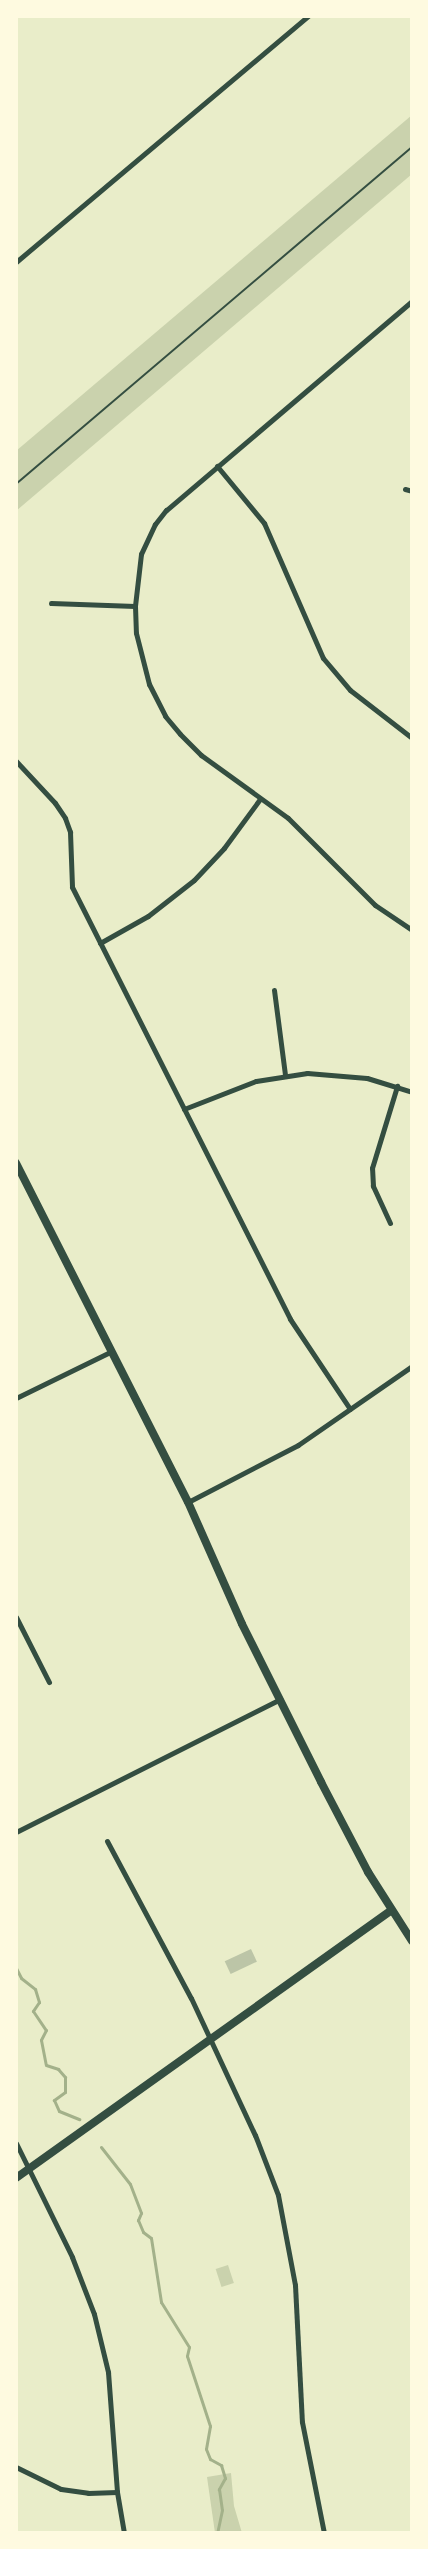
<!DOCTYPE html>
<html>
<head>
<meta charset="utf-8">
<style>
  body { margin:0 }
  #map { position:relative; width:428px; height:2549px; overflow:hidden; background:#e9edc9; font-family:Commissioner,sans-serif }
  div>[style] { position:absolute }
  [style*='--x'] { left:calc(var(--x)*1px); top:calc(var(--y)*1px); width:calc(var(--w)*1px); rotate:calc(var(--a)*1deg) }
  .green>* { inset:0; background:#cad2ad; transform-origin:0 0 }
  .stream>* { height:3px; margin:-1.5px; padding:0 1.5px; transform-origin:1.5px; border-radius:1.5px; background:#a3b18a }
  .building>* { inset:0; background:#bcc5a7; transform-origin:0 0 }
  .path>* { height:2px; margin:-1px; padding:0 1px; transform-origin:1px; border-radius:1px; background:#344e41 }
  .minor>* { height:5px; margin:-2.5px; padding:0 2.5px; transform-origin:2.5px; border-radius:2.5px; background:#344e41 }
  .secondary>* { height:8px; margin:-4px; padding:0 4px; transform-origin:4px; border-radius:4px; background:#344e41 }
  span { translate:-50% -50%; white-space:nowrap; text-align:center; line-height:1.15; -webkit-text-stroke:4px #fefae0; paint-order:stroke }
  .frame { position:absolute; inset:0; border:18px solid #fefae0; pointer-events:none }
</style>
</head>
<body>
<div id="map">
  <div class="green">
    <div style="clip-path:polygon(412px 115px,412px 174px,16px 511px,16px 451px)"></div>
    <div style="left:228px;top:2265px;width:19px;height:13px;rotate:72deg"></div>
    <div style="clip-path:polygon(231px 2473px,234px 2506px,242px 2533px,215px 2533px,207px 2477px)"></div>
  </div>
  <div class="stream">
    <div style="--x:16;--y:1968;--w:11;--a:63"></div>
    <div style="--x:21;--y:1978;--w:18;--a:38"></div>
    <div style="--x:35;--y:1989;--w:14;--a:73"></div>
    <div style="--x:39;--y:2002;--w:11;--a:124"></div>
    <div style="--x:33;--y:2011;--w:23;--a:56"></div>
    <div style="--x:46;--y:2030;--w:11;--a:117"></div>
    <div style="--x:41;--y:2040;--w:25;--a:79"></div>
    <div style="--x:46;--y:2065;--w:13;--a:18"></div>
    <div style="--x:58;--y:2069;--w:11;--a:49"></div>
    <div style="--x:65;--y:2077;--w:15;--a:90"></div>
    <div style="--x:65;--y:2092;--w:14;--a:144"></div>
    <div style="--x:54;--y:2100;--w:12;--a:66"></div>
    <div style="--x:59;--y:2111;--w:22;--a:22"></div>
    <div style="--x:101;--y:2147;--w:47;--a:51.9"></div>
    <div style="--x:130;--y:2184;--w:31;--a:69"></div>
    <div style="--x:141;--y:2213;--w:8;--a:113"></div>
    <div style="--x:138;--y:2220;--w:13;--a:67"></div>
    <div style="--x:143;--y:2232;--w:10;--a:37"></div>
    <div style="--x:151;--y:2238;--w:65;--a:81.1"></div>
    <div style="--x:161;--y:2302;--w:53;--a:58.1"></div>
    <div style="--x:189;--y:2347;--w:9;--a:103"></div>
    <div style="--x:187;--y:2356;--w:74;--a:71.8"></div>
    <div style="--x:210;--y:2426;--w:23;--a:100"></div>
    <div style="--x:206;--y:2449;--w:11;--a:68"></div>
    <div style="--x:210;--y:2459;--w:13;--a:29"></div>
    <div style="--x:221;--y:2465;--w:14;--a:73"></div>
    <div style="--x:225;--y:2478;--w:13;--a:119"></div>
    <div style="--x:219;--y:2489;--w:21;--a:82"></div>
    <div style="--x:222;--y:2510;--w:24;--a:102"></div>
  </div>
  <div class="building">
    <div style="left:251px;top:1949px;width:14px;height:29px;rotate:65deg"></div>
  </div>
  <div class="path">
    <div style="--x:16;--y:484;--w:520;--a:-40.4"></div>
  </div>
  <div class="minor">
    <div style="--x:16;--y:262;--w:382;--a:-40.1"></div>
    <div style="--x:412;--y:301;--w:323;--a:139.6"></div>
    <div style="--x:166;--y:510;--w:18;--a:128"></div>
    <div style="--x:155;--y:524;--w:33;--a:115"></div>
    <div style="--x:141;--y:554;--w:52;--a:96.6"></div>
    <div style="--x:135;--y:606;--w:27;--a:88"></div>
    <div style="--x:136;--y:633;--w:53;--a:75.7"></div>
    <div style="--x:149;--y:684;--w:36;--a:63"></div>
    <div style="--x:165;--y:716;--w:23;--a:50"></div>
    <div style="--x:180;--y:734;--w:30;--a:45"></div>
    <div style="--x:201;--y:755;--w:107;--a:35.9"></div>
    <div style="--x:288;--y:818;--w:123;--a:45"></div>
    <div style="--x:375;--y:905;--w:45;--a:34"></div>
    <div style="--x:217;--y:466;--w:74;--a:50.5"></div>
    <div style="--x:264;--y:523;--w:147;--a:66.4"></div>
    <div style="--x:323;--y:658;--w:42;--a:49.8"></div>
    <div style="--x:350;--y:690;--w:78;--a:37.7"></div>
    <div style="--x:405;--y:489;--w:7;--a:16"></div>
    <div style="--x:51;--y:603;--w:84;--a:2"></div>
    <div style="--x:16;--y:761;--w:57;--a:47.1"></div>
    <div style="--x:55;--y:803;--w:18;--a:56"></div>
    <div style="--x:65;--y:818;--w:15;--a:70"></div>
    <div style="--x:70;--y:832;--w:55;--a:87.9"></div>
    <div style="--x:72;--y:887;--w:484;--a:63.2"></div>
    <div style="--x:290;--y:1319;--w:108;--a:56.3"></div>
    <div style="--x:100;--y:943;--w:55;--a:-29.4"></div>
    <div style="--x:148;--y:916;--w:58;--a:-38"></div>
    <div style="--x:194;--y:880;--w:44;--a:-46.8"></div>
    <div style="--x:224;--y:848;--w:61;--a:-53.7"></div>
    <div style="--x:274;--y:990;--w:86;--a:82.6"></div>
    <div style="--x:184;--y:1109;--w:77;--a:-21.3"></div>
    <div style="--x:256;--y:1081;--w:52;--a:-8.9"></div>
    <div style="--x:307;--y:1073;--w:60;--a:4.8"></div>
    <div style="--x:367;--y:1078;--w:47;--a:17.3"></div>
    <div style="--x:390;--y:1223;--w:41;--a:-114.7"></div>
    <div style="--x:373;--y:1186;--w:18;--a:-93"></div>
    <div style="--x:372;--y:1168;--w:86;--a:-73"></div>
    <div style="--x:16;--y:1398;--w:107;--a:-26.1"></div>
    <div style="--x:188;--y:1502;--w:124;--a:-27.4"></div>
    <div style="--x:298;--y:1445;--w:139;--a:-34.7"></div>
    <div style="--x:16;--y:1617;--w:73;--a:63.1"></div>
    <div style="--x:16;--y:1832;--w:296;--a:-26.7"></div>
    <div style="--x:107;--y:1841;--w:178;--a:61.9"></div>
    <div style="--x:191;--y:1998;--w:151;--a:65"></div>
    <div style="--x:255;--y:2135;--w:64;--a:69"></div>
    <div style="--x:278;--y:2195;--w:92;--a:79.3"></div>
    <div style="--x:295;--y:2285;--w:137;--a:87.1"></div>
    <div style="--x:302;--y:2422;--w:113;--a:78.8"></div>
    <div style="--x:16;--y:2143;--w:127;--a:63.8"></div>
    <div style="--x:72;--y:2257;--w:61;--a:68.9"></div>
    <div style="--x:94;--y:2314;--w:60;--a:76.4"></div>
    <div style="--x:108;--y:2372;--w:120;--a:85.7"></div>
    <div style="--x:117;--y:2492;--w:42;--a:80.3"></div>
    <div style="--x:16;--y:2467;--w:50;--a:26.1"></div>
    <div style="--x:61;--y:2489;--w:27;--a:8"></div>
    <div style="--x:88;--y:2493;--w:29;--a:-2"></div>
  </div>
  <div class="secondary">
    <div style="--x:16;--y:1163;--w:380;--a:63.1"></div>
    <div style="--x:188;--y:1502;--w:133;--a:66.1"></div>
    <div style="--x:242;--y:1624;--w:177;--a:63.4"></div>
    <div style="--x:321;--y:1782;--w:102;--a:62.4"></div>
    <div style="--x:368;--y:1872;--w:82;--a:57.5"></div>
    <div style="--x:16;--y:2178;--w:460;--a:-35.5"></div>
  </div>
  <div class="frame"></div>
</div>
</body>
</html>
